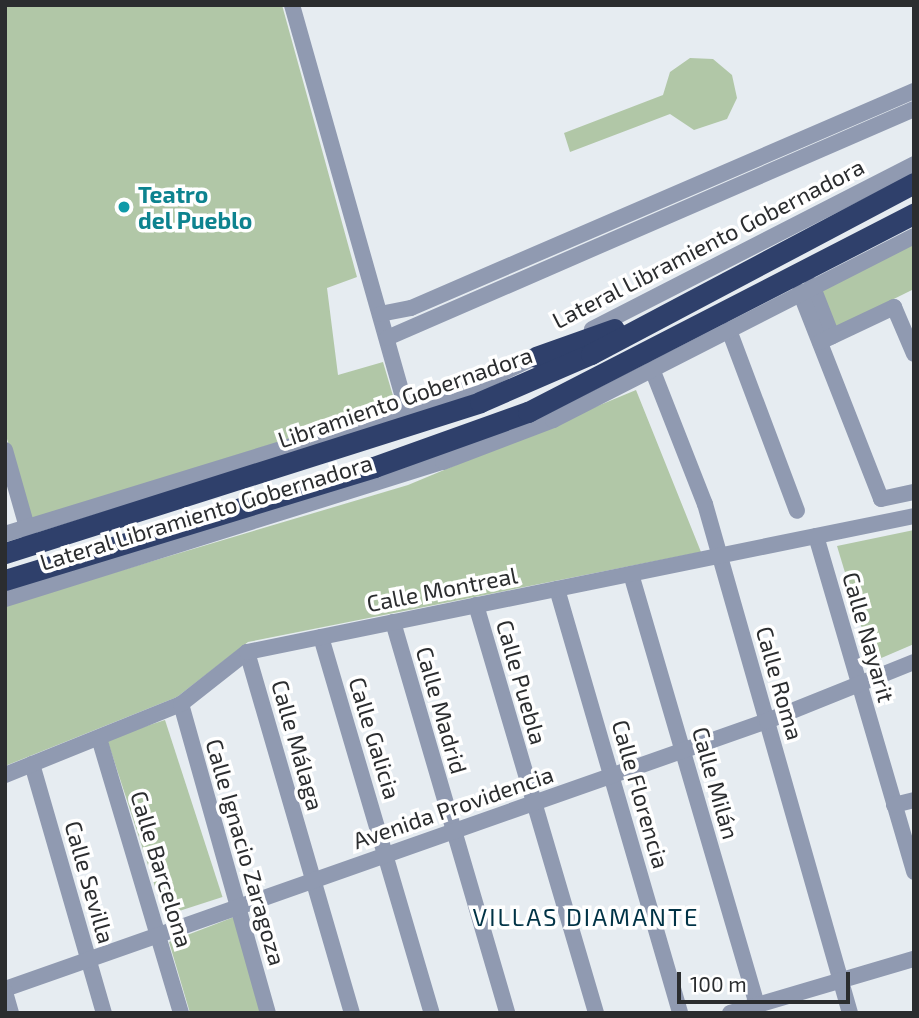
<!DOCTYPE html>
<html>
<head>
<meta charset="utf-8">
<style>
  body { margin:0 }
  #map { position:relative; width:919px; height:1018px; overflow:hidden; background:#e6ecf1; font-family:"Exo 2",sans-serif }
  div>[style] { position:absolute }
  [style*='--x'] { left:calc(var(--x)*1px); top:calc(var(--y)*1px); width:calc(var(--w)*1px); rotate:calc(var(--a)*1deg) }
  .green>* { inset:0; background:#b1c7a7; transform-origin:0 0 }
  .minor>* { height:16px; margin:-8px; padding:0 8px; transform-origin:8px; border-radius:8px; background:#909ab1 }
  .highway>* { height:21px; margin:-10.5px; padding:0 10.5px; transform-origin:10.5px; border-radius:10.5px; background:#2f406b }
  .dots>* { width:19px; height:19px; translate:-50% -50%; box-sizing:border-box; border:4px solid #fff; border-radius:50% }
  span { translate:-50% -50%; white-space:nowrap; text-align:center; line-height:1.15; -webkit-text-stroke:7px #fff; paint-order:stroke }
  .culture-label { font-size:23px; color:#0d838f; font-weight:700 }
  .left { translate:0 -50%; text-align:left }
  .street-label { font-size:23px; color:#2b2d2f }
  .neighbourhood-label { font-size:24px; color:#013346; letter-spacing:2px }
  .frame { position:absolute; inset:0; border:7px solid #2b2d2f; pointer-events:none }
  .scale { position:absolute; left:677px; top:972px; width:173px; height:32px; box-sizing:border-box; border:4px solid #2b2d2f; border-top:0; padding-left:9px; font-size:21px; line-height:24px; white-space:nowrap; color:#2b2d2f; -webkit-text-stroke:5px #fff; paint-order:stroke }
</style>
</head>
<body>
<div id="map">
  <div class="green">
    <div style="clip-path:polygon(5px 5px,282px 5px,357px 277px,327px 288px,338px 375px,383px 362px,396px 406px,30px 519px,5px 432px)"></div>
    <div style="clip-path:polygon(690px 58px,713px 59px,732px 75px,737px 98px,727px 119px,694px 130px,670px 114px,570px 152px,564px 133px,663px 95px,670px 72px)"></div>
    <div style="clip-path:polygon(914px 242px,914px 289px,835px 328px,820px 291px)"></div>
    <div style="clip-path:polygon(636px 390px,701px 552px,248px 642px,177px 697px,5px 766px,5px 605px,408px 485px)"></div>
    <div style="clip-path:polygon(914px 530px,914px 644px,872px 662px,837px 546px)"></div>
    <div style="left:165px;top:720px;width:186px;height:61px;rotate:72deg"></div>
    <div style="clip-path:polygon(234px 917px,263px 1013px,190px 1013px,169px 942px)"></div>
  </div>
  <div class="minor">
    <div style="--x:292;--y:5;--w:429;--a:74.2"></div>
    <div style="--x:812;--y:285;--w:55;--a:68.6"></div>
    <div style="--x:800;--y:292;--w:222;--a:68.6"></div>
    <div style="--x:881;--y:499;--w:34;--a:-12"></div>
    <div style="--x:380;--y:314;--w:32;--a:-11"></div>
    <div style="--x:411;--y:308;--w:548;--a:-23.34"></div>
    <div style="--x:592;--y:329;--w:362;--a:-27.1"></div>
    <div style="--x:729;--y:330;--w:193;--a:69.4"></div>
    <div style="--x:387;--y:338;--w:575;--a:-23.49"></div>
    <div style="--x:820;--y:342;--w:82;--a:-25.3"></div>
    <div style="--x:894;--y:307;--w:51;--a:66.9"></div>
    <div style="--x:652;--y:369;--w:145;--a:68.6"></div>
    <div style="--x:705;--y:504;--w:529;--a:74.1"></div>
    <div style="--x:5;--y:450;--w:91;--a:74.1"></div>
    <div style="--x:5;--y:534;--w:355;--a:-17.1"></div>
    <div style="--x:344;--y:430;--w:140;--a:-18.7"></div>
    <div style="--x:477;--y:385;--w:74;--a:-25.5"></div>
    <div style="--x:816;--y:536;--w:350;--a:73.7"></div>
    <div style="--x:631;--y:574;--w:449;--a:73.7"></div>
    <div style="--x:557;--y:589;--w:441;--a:73.8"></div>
    <div style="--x:5;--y:599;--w:459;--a:-17.4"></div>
    <div style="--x:443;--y:462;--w:118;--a:-20.9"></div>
    <div style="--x:553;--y:420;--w:405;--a:-27"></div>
    <div style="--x:476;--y:605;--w:425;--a:73.6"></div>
    <div style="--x:393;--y:622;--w:407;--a:73.7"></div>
    <div style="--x:321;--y:637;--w:392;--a:73.6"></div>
    <div style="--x:247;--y:652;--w:376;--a:73.8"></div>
    <div style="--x:181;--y:704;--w:321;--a:74.3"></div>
    <div style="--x:99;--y:738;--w:287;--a:73.4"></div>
    <div style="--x:32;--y:764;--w:259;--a:73.9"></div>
    <div style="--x:5;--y:775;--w:190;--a:-22"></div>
    <div style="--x:181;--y:704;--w:84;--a:-38.2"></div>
    <div style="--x:247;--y:652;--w:681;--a:-11.52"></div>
    <div style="--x:894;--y:805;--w:21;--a:-14"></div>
    <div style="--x:5;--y:989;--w:808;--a:-19.38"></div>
    <div style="--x:767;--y:721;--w:158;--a:-21.9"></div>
    <div style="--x:5;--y:992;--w:22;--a:74"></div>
    <div style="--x:730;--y:1013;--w:192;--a:-16.4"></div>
  </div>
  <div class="highway">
    <div style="--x:536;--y:357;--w:83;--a:-19.7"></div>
    <div style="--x:5;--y:553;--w:498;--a:-17.6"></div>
    <div style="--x:480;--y:402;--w:121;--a:-23.4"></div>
    <div style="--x:591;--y:354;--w:365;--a:-27.9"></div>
    <div style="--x:5;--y:580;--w:386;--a:-17"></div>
    <div style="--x:374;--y:467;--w:164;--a:-19.7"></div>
    <div style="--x:528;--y:412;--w:434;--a:-27.2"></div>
  </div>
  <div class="dots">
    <div style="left:124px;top:207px;background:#0f9aa8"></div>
  </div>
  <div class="culture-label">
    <span class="left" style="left:138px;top:207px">Teatro<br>del Pueblo</span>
  </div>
  <div class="street-label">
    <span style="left:708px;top:243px;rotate:-27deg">Lateral Libramiento Gobernadora</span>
    <span style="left:405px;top:397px;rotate:-19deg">Libramiento Gobernadora</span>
    <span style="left:206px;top:512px;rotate:-17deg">Lateral Libramiento Gobernadora</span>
    <span style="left:442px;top:589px;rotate:-11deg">Calle Montreal</span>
    <span style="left:869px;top:637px;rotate:74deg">Calle Nayarit</span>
    <span style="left:522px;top:682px;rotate:74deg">Calle Puebla</span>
    <span style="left:780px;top:683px;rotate:74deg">Calle Roma</span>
    <span style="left:442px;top:710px;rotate:74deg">Calle Madrid</span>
    <span style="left:375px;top:738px;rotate:73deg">Calle Galicia</span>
    <span style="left:298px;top:745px;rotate:74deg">Calle Málaga</span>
    <span style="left:716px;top:783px;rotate:74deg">Calle Milán</span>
    <span style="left:641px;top:794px;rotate:74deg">Calle Florencia</span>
    <span style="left:453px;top:807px;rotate:-19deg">Avenida Providencia</span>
    <span style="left:246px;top:852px;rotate:74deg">Calle Ignacio Zaragoza</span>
    <span style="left:162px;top:869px;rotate:73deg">Calle Barcelona</span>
    <span style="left:90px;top:882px;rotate:74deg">Calle Sevilla</span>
  </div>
  <div class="neighbourhood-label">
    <span style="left:586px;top:917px">VILLAS DIAMANTE</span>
  </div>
  <div class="frame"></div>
  <div class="scale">100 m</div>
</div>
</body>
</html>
